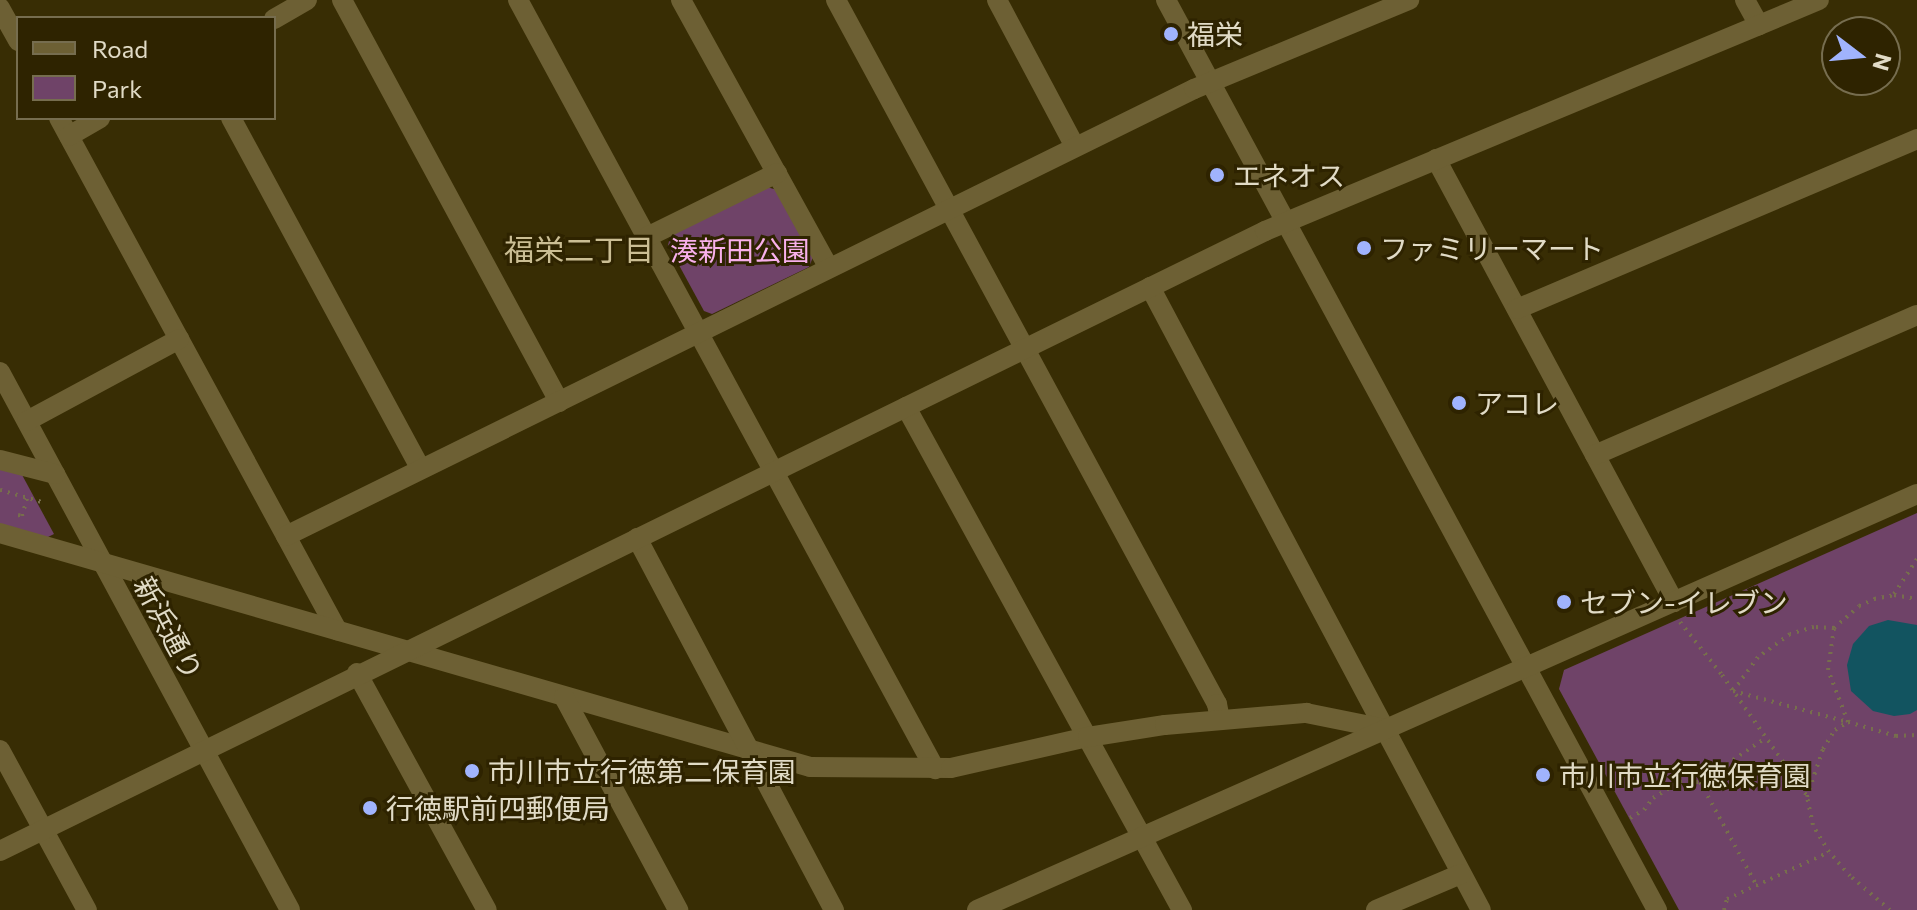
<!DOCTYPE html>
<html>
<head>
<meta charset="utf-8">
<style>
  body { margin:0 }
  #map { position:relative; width:1917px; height:910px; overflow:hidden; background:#382d04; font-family:Commissioner,"Noto Sans JP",sans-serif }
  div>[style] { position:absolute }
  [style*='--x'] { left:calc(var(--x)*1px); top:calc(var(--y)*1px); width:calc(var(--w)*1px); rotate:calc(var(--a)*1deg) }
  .green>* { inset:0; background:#6f4368 }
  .water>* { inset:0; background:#125460 }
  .path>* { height:4px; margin-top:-2px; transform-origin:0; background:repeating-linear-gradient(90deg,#776e4c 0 2px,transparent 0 8px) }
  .minor>* { height:20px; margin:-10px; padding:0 10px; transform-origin:10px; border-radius:10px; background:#6d6034 }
  .dots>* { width:22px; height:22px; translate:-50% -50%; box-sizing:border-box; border:4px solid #2e2300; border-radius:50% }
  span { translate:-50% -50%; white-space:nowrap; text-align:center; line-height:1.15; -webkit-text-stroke:6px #2e2300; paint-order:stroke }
  .poi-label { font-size:28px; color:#e1dbc6 }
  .left { translate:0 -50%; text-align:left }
  .park-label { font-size:28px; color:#f8b0eb }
  .street-label { font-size:28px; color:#e1dbc6 }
  .neighbourhood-label { font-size:30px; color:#cbbe94 }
  .legend { position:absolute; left:16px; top:16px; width:260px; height:104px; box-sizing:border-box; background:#2e2300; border:2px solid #766d4f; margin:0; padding:10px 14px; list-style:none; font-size:24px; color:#e1dbc6 }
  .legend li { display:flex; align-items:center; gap:16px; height:40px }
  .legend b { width:40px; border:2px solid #766d4f }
  .north { position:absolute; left:1821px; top:16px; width:80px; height:80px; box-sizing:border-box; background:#2e2300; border:2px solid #766d4f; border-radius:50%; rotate:106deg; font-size:22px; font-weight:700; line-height:32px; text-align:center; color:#e1dbc6 }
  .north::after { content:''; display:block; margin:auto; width:28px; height:36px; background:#a0b3fd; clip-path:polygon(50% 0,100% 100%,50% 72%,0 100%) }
</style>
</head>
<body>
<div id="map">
  <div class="green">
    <div style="clip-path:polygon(767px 187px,777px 190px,813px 257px,809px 267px,712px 314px,704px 311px,668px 245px,671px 234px)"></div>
    <div style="clip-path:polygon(0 468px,21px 473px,54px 534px,46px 538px,0 524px)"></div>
    <div style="clip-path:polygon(1917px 513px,1917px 910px,1679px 910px,1559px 689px,1564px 670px)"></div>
  </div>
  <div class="water">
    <div style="clip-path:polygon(1888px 620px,1917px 625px,1917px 710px,1910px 714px,1894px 716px,1873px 711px,1851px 691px,1847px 665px,1853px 644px,1869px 626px)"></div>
  </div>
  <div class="path">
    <div style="--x:0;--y:490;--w:47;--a:16.1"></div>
    <div style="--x:18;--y:515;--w:4;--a:14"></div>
    <div style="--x:22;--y:516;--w:19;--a:-74"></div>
    <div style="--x:1894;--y:594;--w:42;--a:-56.7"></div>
    <div style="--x:1680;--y:622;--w:68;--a:51.6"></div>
    <div style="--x:1722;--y:675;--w:148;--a:54.9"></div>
    <div style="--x:1834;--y:628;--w:20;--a:-177"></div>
    <div style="--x:1814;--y:627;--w:25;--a:164"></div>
    <div style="--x:1790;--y:634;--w:39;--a:144"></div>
    <div style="--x:1758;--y:657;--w:42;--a:126.3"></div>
    <div style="--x:1733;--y:691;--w:119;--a:15.1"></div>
    <div style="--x:1848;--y:722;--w:56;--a:-111"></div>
    <div style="--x:1828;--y:670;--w:42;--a:-81.9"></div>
    <div style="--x:1834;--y:628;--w:33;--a:-41"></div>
    <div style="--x:1859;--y:606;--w:17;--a:-25"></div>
    <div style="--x:1874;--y:599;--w:20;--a:-11"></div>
    <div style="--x:1894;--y:595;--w:23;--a:10"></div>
    <div style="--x:1700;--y:782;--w:119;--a:61.3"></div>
    <div style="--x:1630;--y:818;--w:16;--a:-30"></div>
    <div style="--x:1644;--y:810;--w:15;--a:-53"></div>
    <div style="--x:1653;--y:798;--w:31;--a:-31"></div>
    <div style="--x:1680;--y:782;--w:20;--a:0"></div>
    <div style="--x:1700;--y:782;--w:77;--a:-33.9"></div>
    <div style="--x:1724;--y:910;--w:11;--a:-75"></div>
    <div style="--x:1727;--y:899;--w:112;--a:-24.7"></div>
    <div style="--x:1890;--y:910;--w:52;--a:-139.6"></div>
    <div style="--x:1850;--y:876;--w:32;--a:-131"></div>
    <div style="--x:1829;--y:852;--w:31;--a:-121"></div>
    <div style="--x:1813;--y:825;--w:29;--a:-102"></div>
    <div style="--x:1807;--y:797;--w:51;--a:-71.6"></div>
    <div style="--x:1823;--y:749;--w:22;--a:-58"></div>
    <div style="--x:1835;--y:730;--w:15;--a:-32"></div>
    <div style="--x:1848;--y:722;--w:50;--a:16.3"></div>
    <div style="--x:1896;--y:736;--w:21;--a:-3"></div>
  </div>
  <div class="minor">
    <div style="--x:342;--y:0;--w:457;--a:61.6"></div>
    <div style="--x:518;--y:0;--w:875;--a:61.53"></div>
    <div style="--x:681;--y:0;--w:306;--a:61.1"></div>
    <div style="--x:836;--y:0;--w:800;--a:61.58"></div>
    <div style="--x:1217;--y:704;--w:16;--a:79"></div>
    <div style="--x:997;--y:0;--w:166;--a:62"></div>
    <div style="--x:1166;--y:0;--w:1034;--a:61.65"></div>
    <div style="--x:1745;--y:0;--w:29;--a:61"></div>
    <div style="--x:0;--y:8;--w:38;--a:61"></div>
    <div style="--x:274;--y:19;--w:38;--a:-30"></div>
    <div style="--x:59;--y:118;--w:583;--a:61.5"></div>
    <div style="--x:231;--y:118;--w:399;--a:61.6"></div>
    <div style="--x:69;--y:136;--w:36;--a:-30"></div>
    <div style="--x:1436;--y:159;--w:503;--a:61.75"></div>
    <div style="--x:647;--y:237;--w:145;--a:-26.2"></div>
    <div style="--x:1150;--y:287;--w:705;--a:62.02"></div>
    <div style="--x:1517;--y:309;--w:435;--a:-23"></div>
    <div style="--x:0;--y:372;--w:611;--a:61.67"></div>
    <div style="--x:906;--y:407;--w:574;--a:61.25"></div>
    <div style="--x:27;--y:421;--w:173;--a:-28.3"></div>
    <div style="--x:1595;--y:455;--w:351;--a:-23.5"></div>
    <div style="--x:0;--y:460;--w:57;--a:14.3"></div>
    <div style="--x:0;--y:533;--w:843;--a:16.11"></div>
    <div style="--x:810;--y:767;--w:141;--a:0.4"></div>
    <div style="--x:951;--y:768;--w:140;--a:-12.8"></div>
    <div style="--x:1088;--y:737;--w:78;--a:-8.9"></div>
    <div style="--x:1165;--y:725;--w:142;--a:-4.9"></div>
    <div style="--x:1306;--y:713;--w:81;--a:11.4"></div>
    <div style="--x:286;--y:536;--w:1012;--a:-26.21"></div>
    <div style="--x:1194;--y:89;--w:233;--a:-22.5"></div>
    <div style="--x:637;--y:538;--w:421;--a:62.1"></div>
    <div style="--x:357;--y:673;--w:270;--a:61.3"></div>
    <div style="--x:564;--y:697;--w:242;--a:61.8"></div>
    <div style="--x:0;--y:750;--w:182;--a:61.5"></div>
    <div style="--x:0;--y:851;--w:1409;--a:-26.11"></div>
    <div style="--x:1265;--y:231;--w:600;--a:-22.63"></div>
    <div style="--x:977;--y:910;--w:1028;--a:-23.87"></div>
    <div style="--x:1376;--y:910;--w:92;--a:-23"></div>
  </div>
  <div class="dots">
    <div style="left:1171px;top:34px;background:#a0b3fd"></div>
    <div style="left:1217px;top:175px;background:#a0b3fd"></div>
    <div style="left:1364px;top:248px;background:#a0b3fd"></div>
    <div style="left:1459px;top:403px;background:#a0b3fd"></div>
    <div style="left:1564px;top:602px;background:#a0b3fd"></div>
    <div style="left:472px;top:771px;background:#a0b3fd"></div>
    <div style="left:1543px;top:775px;background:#a0b3fd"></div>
    <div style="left:370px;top:808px;background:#a0b3fd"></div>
  </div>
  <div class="poi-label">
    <span class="left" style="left:1187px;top:34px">福栄</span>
    <span class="left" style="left:1233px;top:175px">エネオス</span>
    <span class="left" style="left:1380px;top:248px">ファミリーマート</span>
    <span class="left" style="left:1475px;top:403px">アコレ</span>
    <span class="left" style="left:1580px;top:602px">セブン-イレブン</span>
    <span class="left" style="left:488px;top:771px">市川市立行徳第二保育園</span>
    <span class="left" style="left:1559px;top:775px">市川市立行徳保育園</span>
    <span class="left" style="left:386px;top:808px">行徳駅前四郵便局</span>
  </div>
  <div class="park-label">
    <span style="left:740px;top:250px">湊新田公園</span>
  </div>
  <div class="street-label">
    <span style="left:169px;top:628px;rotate:62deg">新浜通り</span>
  </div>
  <div class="neighbourhood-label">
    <span style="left:579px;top:249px">福栄二丁目</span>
  </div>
  <ul class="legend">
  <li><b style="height:10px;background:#6d6034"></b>Road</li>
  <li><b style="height:22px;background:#6f4368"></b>Park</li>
  </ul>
  <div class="north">N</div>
</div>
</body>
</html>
